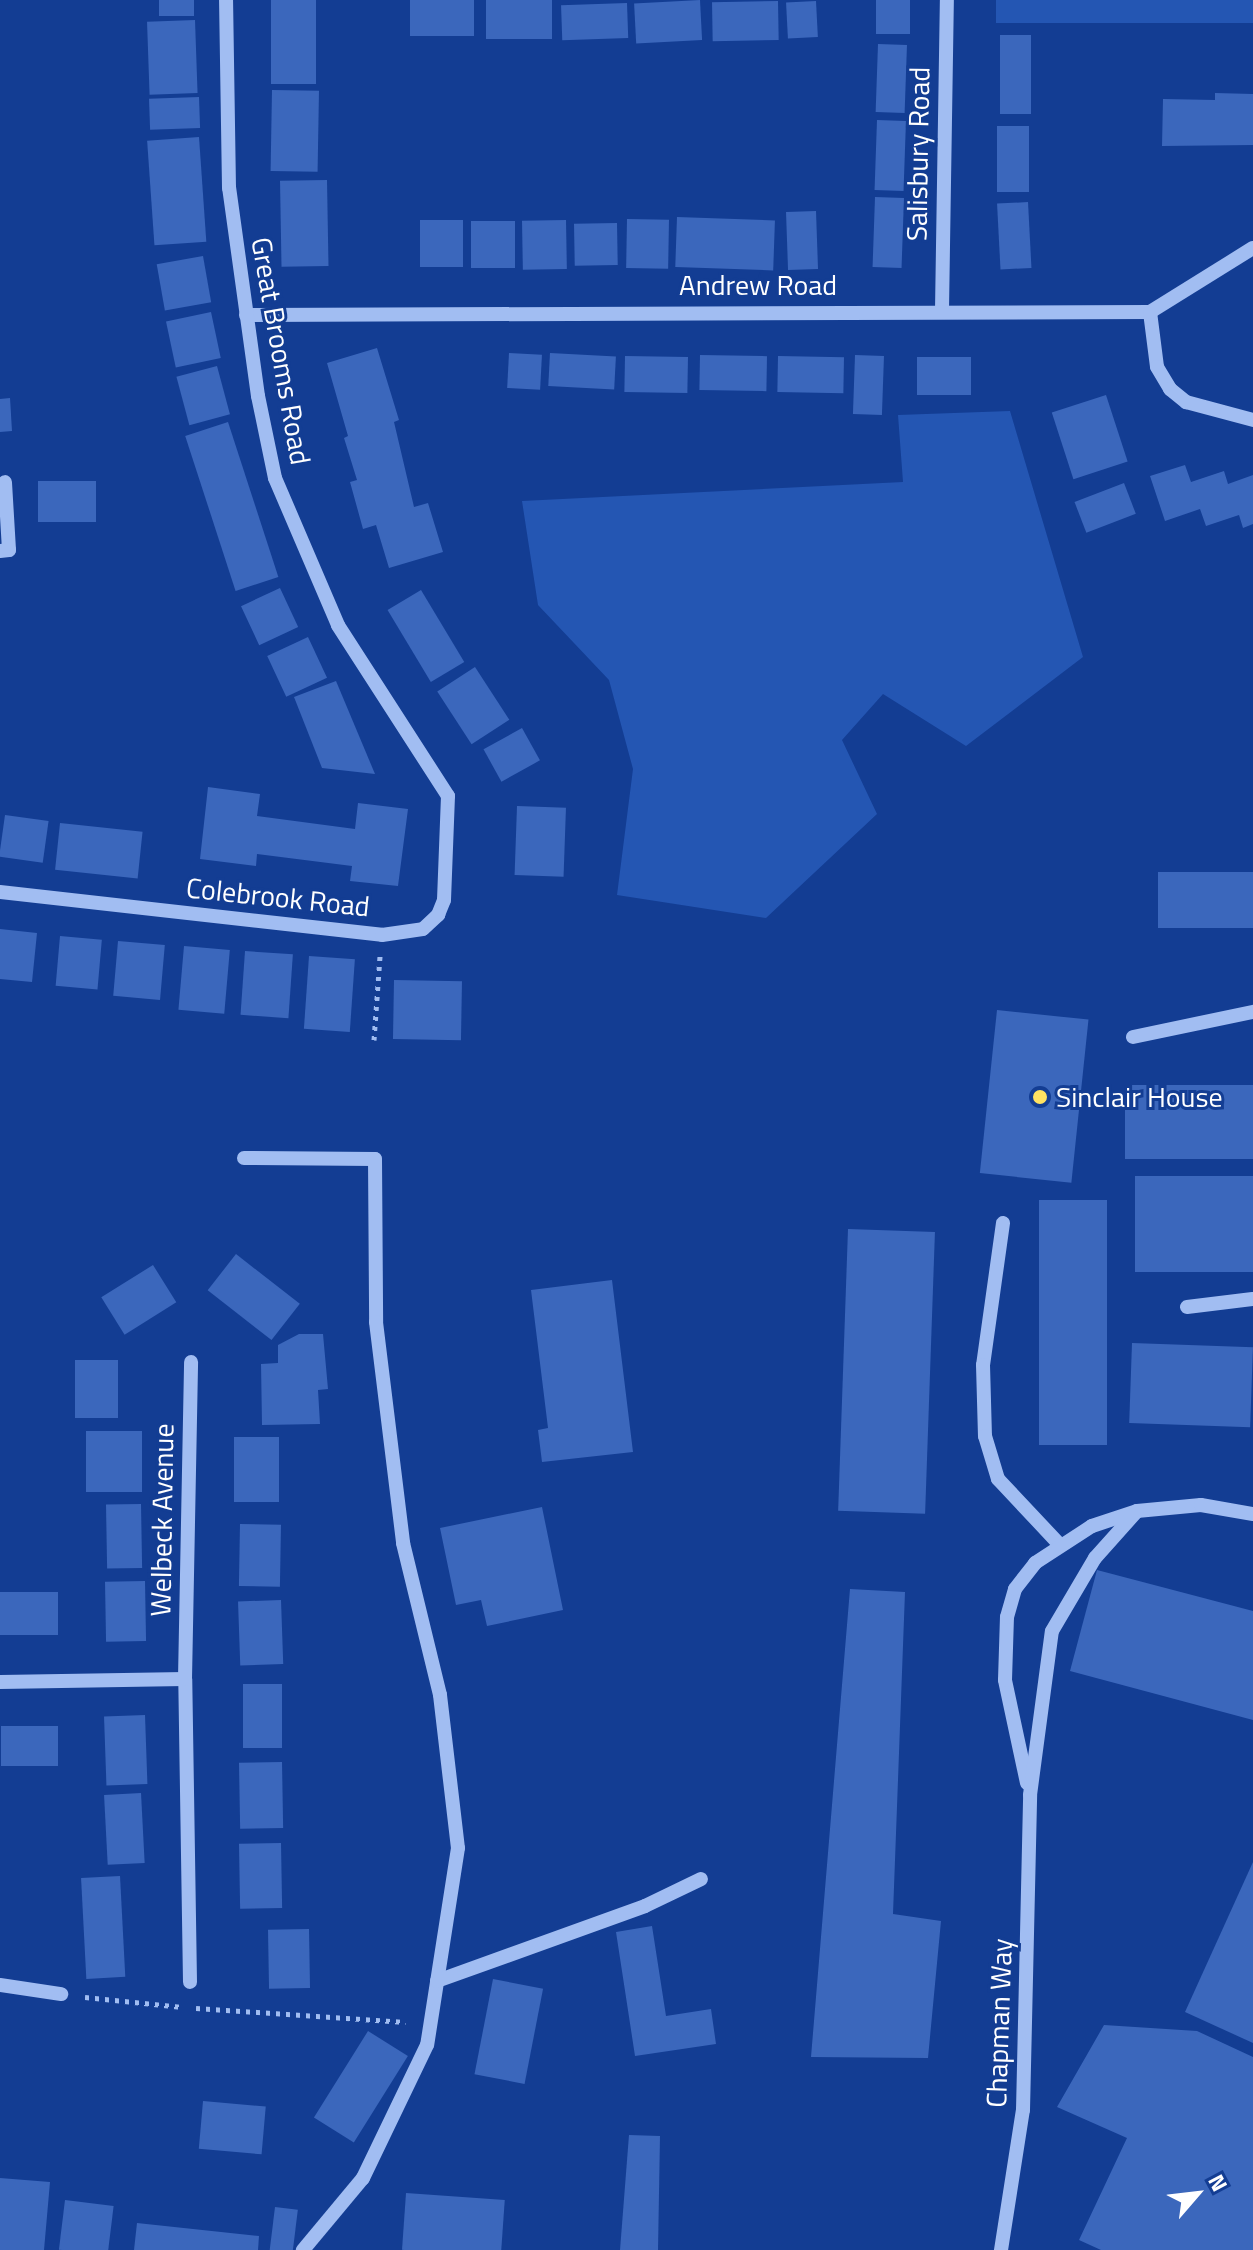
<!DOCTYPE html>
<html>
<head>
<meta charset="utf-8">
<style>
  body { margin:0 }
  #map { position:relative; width:1253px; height:2250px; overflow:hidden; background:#133d93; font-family:"Titillium Web",sans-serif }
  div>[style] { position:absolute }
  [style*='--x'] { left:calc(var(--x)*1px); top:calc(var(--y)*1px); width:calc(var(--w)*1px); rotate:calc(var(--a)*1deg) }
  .green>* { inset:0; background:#2456b3; transform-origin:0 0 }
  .building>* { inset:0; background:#3b67bc; transform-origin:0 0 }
  .path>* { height:5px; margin-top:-2.5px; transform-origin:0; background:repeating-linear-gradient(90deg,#a1bdf2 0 4px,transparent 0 10px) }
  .minor>* { height:14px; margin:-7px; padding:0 7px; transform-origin:7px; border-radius:7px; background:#a1bdf2 }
  .dots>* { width:22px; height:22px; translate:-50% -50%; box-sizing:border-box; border:4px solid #133d93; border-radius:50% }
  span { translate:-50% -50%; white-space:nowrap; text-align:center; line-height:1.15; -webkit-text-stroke:6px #133d93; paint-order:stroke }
  .street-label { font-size:28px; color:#fff }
  .poi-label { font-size:28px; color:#fff }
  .left { translate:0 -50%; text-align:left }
  .north { position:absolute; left:1157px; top:2154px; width:80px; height:80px; -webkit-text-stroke:6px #133d93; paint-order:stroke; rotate:62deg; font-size:22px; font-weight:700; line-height:32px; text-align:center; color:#fff }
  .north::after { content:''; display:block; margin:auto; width:28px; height:36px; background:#fff; clip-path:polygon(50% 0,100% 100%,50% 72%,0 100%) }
</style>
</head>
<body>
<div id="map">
  <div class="green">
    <div style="left:996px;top:0;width:257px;height:23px"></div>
    <div style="clip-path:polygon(1010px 411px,1083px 657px,966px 746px,883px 694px,842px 740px,877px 814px,766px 918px,617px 895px,633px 769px,609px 680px,538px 605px,522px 501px,903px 482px,898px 415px)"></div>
  </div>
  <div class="building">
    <div style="left:159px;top:0;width:35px;height:16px"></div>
    <div style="left:271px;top:0;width:45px;height:84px"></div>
    <div style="left:410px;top:0;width:64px;height:36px"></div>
    <div style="left:486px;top:0;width:66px;height:39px"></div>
    <div style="left:700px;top:0;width:40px;height:66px;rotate:87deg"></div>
    <div style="left:876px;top:0;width:34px;height:34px"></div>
    <div style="left:778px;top:1px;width:39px;height:66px;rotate:89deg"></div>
    <div style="left:816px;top:1px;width:36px;height:30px;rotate:87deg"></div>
    <div style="left:627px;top:3px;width:35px;height:66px;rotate:88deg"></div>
    <div style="left:195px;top:20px;width:73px;height:48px;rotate:88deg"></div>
    <div style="left:1000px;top:35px;width:31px;height:79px"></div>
    <div style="left:878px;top:44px;width:29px;height:68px;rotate:2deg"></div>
    <div style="left:272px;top:90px;width:47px;height:81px;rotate:1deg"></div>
    <div style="clip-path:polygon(1215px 93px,1253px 94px,1253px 145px,1162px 146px,1163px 99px,1215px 100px)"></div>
    <div style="left:199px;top:97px;width:31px;height:50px;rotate:88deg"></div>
    <div style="left:877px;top:120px;width:29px;height:70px;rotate:2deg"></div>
    <div style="left:997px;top:126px;width:32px;height:66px"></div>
    <div style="left:199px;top:137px;width:105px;height:52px;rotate:86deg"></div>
    <div style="left:327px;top:180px;width:86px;height:47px;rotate:89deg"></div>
    <div style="left:875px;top:197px;width:29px;height:70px;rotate:2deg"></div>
    <div style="left:1028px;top:202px;width:66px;height:31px;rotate:87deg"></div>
    <div style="left:816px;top:211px;width:58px;height:30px;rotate:88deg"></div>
    <div style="left:677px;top:217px;width:98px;height:50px;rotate:2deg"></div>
    <div style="left:627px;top:219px;width:42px;height:49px;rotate:1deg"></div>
    <div style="left:463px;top:220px;width:47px;height:43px;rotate:90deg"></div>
    <div style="left:566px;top:220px;width:49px;height:44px;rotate:89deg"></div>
    <div style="left:515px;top:221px;width:47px;height:44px;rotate:90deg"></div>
    <div style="left:617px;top:223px;width:42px;height:43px;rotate:89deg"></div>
    <div style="left:203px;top:256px;width:47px;height:47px;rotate:80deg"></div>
    <div style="left:211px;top:312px;width:47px;height:46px;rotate:78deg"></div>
    <div style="clip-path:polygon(377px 348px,399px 420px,394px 422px,414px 507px,428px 503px,443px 552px,389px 568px,376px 525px,363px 529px,350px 482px,357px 480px,344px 438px,348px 436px,327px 363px)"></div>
    <div style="left:509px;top:353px;width:33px;height:35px;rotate:3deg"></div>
    <div style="left:550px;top:353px;width:66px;height:33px;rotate:3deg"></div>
    <div style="left:700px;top:355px;width:67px;height:35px;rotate:1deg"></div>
    <div style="left:855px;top:355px;width:29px;height:59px;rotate:2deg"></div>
    <div style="left:625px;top:356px;width:63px;height:36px;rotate:1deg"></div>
    <div style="left:778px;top:356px;width:66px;height:36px;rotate:1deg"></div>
    <div style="left:917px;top:357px;width:54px;height:38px"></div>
    <div style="left:217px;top:366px;width:50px;height:42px;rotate:75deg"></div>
    <div style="left:1106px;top:395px;width:70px;height:57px;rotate:72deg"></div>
    <div style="clip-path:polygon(10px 398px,12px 431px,0 432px,0 399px)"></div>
    <div style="left:228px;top:422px;width:163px;height:45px;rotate:72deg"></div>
    <div style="clip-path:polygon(1185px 465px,1191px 482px,1224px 471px,1228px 484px,1253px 475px,1253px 524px,1243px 528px,1239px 515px,1206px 526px,1200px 509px,1165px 521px,1150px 476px)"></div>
    <div style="left:38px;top:481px;width:58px;height:41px"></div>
    <div style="left:1124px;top:483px;width:33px;height:53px;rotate:69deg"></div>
    <div style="left:280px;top:588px;width:43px;height:43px;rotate:65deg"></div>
    <div style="left:421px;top:590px;width:84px;height:39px;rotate:59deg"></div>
    <div style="left:308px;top:637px;width:45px;height:45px;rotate:65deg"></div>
    <div style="left:475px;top:667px;width:63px;height:45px;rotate:57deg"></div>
    <div style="clip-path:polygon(336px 681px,375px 774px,322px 768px,294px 697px)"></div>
    <div style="left:522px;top:728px;width:37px;height:44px;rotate:61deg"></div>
    <div style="clip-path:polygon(208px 787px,260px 794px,257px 816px,355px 829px,358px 803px,408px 809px,398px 886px,350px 881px,352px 866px,257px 854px,256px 866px,200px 859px)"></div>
    <div style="left:517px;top:806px;width:49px;height:69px;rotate:2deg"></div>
    <div style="left:5px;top:815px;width:44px;height:42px;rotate:8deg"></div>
    <div style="left:60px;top:823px;width:83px;height:47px;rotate:6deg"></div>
    <div style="left:1253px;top:872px;width:56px;height:95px;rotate:90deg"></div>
    <div style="clip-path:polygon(0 929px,37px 933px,32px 982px,0 979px)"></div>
    <div style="left:60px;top:936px;width:42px;height:50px;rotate:5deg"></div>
    <div style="left:118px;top:941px;width:47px;height:55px;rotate:5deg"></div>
    <div style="left:184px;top:946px;width:46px;height:64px;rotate:5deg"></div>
    <div style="left:245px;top:951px;width:48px;height:64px;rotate:4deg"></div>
    <div style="left:309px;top:956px;width:46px;height:73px;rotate:4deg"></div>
    <div style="left:394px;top:980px;width:68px;height:59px;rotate:1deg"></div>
    <div style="left:997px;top:1010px;width:92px;height:164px;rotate:6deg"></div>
    <div style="left:1253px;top:1085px;width:74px;height:128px;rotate:90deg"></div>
    <div style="left:1253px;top:1176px;width:96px;height:118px;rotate:90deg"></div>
    <div style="left:1039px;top:1200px;width:68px;height:245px"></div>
    <div style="left:848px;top:1229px;width:87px;height:282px;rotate:2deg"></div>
    <div style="left:236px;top:1254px;width:81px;height:46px;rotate:38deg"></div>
    <div style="left:153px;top:1265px;width:44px;height:61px;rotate:58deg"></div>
    <div style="clip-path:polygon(612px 1280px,633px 1452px,542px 1462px,538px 1430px,548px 1428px,531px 1290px)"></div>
    <div style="clip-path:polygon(299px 1334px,323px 1334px,328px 1389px,318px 1390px,320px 1424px,262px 1425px,261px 1364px,278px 1363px,278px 1345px)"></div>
    <div style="left:1132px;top:1343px;width:121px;height:80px;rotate:2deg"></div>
    <div style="left:75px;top:1360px;width:43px;height:58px"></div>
    <div style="left:86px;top:1431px;width:56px;height:61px"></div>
    <div style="left:234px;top:1437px;width:45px;height:65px"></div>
    <div style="left:141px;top:1504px;width:64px;height:35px;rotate:89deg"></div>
    <div style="clip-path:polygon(542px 1507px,563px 1610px,487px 1626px,481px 1600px,456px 1605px,440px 1528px)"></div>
    <div style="left:240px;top:1524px;width:41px;height:62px;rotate:1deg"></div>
    <div style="clip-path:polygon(1097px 1570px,1253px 1611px,1253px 1720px,1070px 1671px)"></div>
    <div style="left:145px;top:1581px;width:60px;height:40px;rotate:89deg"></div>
    <div style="clip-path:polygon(850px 1589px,905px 1592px,893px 1914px,941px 1921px,928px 2058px,811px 2057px)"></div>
    <div style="left:58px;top:1592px;width:43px;height:58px;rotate:90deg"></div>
    <div style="left:281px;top:1600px;width:64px;height:43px;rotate:88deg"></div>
    <div style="left:243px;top:1684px;width:39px;height:64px"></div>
    <div style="left:145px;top:1715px;width:69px;height:41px;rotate:88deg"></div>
    <div style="left:1px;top:1726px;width:57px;height:40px"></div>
    <div style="left:282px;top:1762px;width:66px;height:43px;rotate:89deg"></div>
    <div style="left:141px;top:1793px;width:70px;height:37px;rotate:87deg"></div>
    <div style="left:281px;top:1843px;width:65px;height:42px;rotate:89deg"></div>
    <div style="clip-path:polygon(1253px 1862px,1253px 2043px,1185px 2012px)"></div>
    <div style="left:120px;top:1876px;width:101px;height:39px;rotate:87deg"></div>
    <div style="clip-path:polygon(652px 1926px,666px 2016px,711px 2009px,716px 2044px,635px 2056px,616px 1932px)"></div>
    <div style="left:309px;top:1929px;width:59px;height:41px;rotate:89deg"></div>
    <div style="left:493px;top:1979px;width:51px;height:97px;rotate:11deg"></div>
    <div style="clip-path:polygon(1104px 2025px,1197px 2031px,1253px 2057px,1253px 2250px,1101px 2250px,1079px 2240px,1127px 2138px,1057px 2107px)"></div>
    <div style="left:368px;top:2031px;width:47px;height:102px;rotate:32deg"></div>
    <div style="left:203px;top:2101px;width:63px;height:48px;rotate:5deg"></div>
    <div style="clip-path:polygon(629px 2135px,660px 2136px,658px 2250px,620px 2250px)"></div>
    <div style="clip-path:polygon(0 2178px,50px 2182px,44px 2250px,0 2250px)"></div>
    <div style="left:406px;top:2193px;width:99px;height:57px;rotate:4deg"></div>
    <div style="left:65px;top:2200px;width:49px;height:50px;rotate:7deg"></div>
    <div style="left:275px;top:2207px;width:23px;height:44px;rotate:7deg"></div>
    <div style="clip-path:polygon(137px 2223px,259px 2236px,258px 2250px,134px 2250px)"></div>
  </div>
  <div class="path">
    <div style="--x:374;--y:1040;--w:84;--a:-85.9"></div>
    <div style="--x:85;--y:1997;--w:98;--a:5.9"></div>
    <div style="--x:196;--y:2008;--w:210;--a:3.8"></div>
  </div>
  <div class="minor">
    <div style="--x:942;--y:310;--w:310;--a:-89.1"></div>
    <div style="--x:1150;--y:312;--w:55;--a:82.7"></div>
    <div style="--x:1157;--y:367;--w:26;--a:59"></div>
    <div style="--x:1170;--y:389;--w:21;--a:39"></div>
    <div style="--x:1186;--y:402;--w:69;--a:15"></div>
    <div style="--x:246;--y:315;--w:904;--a:-0.19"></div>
    <div style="--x:1150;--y:312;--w:121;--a:-31.9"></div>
    <div style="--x:0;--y:551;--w:9;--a:-6"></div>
    <div style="--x:9;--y:550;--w:68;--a:-93.4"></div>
    <div style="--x:0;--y:892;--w:384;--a:6.4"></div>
    <div style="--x:382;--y:935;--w:41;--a:-8.3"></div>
    <div style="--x:423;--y:929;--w:21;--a:-43"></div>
    <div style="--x:438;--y:915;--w:16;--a:-68"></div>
    <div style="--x:444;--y:900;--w:104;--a:-87.8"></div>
    <div style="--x:448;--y:796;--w:203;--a:-122.8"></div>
    <div style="--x:338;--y:625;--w:160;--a:-113.2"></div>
    <div style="--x:275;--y:478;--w:84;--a:-101.7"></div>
    <div style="--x:258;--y:396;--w:210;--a:-97.9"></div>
    <div style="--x:229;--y:188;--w:188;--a:-90.9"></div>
    <div style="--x:1133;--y:1037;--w:123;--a:-11.8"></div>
    <div style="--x:244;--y:1158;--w:131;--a:0.4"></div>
    <div style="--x:375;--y:1159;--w:163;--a:89.6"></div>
    <div style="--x:376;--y:1322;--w:223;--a:83"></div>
    <div style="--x:403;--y:1543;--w:156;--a:76.3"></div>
    <div style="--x:440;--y:1695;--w:154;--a:83.3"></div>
    <div style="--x:458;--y:1848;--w:199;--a:98.9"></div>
    <div style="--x:427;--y:2045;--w:148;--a:115.7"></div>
    <div style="--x:363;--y:2178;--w:94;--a:129.8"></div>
    <div style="--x:1003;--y:1223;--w:143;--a:98"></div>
    <div style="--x:983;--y:1365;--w:71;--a:88.4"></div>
    <div style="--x:985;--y:1436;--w:45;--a:73.2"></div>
    <div style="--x:998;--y:1479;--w:91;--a:46.8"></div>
    <div style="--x:1187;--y:1307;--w:66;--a:-6.9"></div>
    <div style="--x:0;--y:1682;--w:185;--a:-0.9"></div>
    <div style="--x:1027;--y:1783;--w:105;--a:-102.1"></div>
    <div style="--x:1005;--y:1680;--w:63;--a:-88.2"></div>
    <div style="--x:1007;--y:1617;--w:29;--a:-74"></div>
    <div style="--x:1015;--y:1589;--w:33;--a:-52"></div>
    <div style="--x:1035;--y:1563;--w:68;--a:-33"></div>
    <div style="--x:1092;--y:1526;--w:47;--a:-18.4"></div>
    <div style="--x:1137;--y:1511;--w:64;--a:-5.4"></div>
    <div style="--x:1201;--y:1505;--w:53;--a:9.8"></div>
    <div style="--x:437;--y:1981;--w:221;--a:-19.8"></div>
    <div style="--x:645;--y:1906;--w:62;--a:-25.7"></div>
    <div style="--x:190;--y:1982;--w:303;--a:-90.9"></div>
    <div style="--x:185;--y:1679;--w:317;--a:-88.9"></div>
    <div style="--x:0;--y:1985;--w:62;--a:8.4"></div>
    <div style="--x:1001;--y:2250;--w:142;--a:-81.1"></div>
    <div style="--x:1023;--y:2110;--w:315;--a:-88.7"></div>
    <div style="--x:1030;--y:1795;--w:165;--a:-82.4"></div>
    <div style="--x:1052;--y:1631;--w:85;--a:-59.5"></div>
    <div style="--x:1095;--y:1558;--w:63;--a:-48.2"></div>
  </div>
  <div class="dots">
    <div style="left:1040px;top:1097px;background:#ffe262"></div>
  </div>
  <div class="street-label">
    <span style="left:918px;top:154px;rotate:-89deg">Salisbury Road</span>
    <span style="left:758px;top:285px">Andrew Road</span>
    <span style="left:281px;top:351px;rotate:80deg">Great Brooms Road</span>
    <span style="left:278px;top:897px;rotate:6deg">Colebrook Road</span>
    <span style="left:162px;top:1520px;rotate:-89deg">Welbeck Avenue</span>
    <span style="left:999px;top:2023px;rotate:-88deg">Chapman Way</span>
  </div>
  <div class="poi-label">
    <span class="left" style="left:1056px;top:1097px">Sinclair House</span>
  </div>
  <div class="north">N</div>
</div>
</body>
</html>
